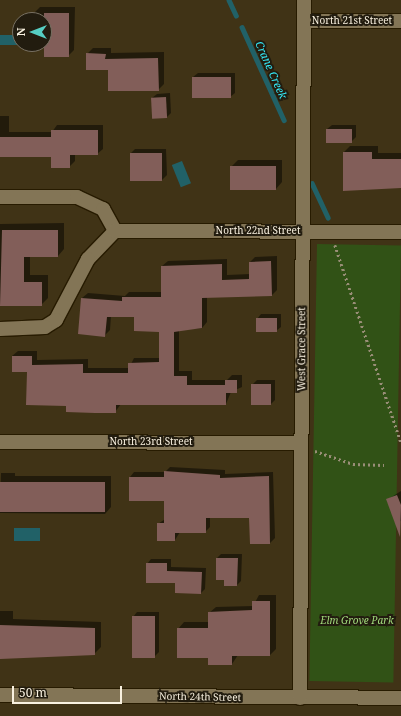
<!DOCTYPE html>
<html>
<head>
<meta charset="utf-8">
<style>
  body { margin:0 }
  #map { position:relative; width:401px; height:716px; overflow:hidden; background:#403316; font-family:"Noto Serif",serif }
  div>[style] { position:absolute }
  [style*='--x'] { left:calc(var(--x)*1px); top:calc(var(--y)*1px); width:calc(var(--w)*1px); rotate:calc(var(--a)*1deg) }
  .green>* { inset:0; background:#315216; transform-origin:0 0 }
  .water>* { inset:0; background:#216167; transform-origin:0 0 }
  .shadow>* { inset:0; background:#0007 }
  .stream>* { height:4.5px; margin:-2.25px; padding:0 2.25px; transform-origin:2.25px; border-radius:2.25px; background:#216167 }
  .building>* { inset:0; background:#825e59; transform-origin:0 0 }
  .path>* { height:2.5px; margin-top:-1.25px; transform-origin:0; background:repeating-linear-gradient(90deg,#998e77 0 2px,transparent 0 5px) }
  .roads { filter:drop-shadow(1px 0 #271b00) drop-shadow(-1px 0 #271b00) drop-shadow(0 1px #271b00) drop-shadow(0 -1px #271b00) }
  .minor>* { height:14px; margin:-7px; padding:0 7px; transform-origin:7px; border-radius:7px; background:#837556 }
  span { translate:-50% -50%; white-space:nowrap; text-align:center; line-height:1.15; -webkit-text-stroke:4px #221c0f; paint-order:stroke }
  .street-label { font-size:10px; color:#f9f1e0 }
  .park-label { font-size:10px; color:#a2db7d; font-style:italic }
  .water-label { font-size:11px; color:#34e9f8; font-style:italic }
  .north { position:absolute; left:12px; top:12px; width:40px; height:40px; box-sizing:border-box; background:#221c0f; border:1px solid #787163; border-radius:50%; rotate:270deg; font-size:11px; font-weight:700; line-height:16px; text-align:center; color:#f9f1e0 }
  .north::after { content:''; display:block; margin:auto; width:14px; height:18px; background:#56cec3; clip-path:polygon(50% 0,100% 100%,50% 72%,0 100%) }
  .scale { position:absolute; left:12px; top:686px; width:110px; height:18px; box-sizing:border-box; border:2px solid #f9f1e0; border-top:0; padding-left:5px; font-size:12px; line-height:14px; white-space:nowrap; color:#f9f1e0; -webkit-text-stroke:3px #221c0f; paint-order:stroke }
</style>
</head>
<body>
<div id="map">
  <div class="green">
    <div style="left:317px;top:244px;width:84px;height:437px;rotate:1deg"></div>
  </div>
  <div class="water">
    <div style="left:0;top:35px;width:20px;height:10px"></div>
    <div style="left:182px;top:161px;width:24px;height:11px;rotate:68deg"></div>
    <div style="left:14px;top:528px;width:26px;height:13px"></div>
  </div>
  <div class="shadow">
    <div style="clip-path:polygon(40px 7px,75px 7px,74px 50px,68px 56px,44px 20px,34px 20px,34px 13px)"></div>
    <div style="clip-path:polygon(93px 48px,111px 48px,111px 53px,164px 52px,164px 84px,158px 90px,109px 69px,87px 54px)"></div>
    <div style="clip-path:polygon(198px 73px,235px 73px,235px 93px,230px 97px,193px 77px)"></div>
    <div style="clip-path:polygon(170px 93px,171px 113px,167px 117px,152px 98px,157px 94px)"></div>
    <div style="clip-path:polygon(0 116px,9px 116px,9px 132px,52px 132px,57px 125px,103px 125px,103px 149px,97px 154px,75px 154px,75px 161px,69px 167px,52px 156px,0 157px)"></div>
    <div style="clip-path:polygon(332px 125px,356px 125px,356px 137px,351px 142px,327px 129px)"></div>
    <div style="clip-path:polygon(350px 146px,378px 146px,378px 153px,401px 153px,401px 187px,344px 152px)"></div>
    <div style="clip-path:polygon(135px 149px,166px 149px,167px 175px,162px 180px,131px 153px)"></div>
    <div style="clip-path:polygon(238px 160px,282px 160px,282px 182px,276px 189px,231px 167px)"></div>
    <div style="clip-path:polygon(64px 223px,64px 249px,58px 256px,30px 256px,30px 275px,48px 275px,48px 298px,41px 305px,0 304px,0 224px)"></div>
    <div style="clip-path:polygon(277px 256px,277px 290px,272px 295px,207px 297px,207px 322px,202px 328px,179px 330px,179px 371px,192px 371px,192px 380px,227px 380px,232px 375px,242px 375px,242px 387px,231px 392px,226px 404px,121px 404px,115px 412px,67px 405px,12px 356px,18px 351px,37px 351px,37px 360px,88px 359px,88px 368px,129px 368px,134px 358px,160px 358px,160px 331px,135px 316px,111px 316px,110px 330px,104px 336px,82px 298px,88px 293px,125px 296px,129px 292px,162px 292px,162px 266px,168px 261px,227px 259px,227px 275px,250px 274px,250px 262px,255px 257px)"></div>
    <div style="clip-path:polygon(261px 314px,281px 314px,281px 327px,276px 331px,257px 319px)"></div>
    <div style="clip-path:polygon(257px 380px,275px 380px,275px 400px,271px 404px,252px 385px)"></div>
    <div style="clip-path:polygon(170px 467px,225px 470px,225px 474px,273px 472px,275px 538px,270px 543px,251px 543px,250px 517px,210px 517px,210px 527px,205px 532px,180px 532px,175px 540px,158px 524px,165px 519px,165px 500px,130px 477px,134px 472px,165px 472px)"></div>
    <div style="clip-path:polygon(1px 473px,15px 473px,15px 476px,111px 476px,111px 507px,105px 514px,0 513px)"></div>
    <div style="clip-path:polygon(401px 491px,401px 521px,396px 523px,387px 500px)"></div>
    <div style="clip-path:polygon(221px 554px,242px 554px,241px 581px,237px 585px,225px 579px,217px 558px)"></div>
    <div style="clip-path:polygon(151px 559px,171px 559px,171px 567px,206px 568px,205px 589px,201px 593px,176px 582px,147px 564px)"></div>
    <div style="clip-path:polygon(259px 595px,276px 595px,276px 649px,270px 655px,238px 655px,232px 664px,209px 657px,178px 629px,184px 622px,209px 622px,209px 613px,216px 607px,253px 606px)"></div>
    <div style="clip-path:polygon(0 611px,13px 611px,13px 619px,101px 622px,101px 647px,94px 654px,0 656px)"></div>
    <div style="clip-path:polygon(137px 612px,159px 612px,159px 652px,154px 657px,133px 617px)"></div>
  </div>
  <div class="stream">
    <div style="--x:229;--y:0;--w:17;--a:65"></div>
    <div style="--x:242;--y:27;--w:102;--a:65.7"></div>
    <div style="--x:312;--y:183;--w:38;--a:65"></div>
  </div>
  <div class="building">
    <div style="left:44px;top:13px;width:25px;height:44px"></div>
    <div style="clip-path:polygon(86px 53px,106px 54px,105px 59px,158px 58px,159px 91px,108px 91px,108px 70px,86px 70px)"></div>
    <div style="left:192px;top:77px;width:39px;height:21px"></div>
    <div style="left:166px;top:97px;width:21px;height:15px;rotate:87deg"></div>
    <div style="left:326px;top:129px;width:26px;height:14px"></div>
    <div style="clip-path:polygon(51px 130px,98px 130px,98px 155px,70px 155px,70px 168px,51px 168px,51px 157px,0 157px,0 137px,51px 137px)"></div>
    <div style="clip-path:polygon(343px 152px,372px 152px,372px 159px,401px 159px,401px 188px,343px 191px)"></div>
    <div style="left:130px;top:153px;width:32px;height:28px"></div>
    <div style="left:230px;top:166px;width:46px;height:24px"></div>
    <div style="clip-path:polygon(2px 230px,58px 230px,58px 257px,24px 257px,24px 282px,42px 282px,42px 306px,0 306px)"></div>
    <div style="clip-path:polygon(271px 261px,272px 296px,202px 298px,202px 328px,174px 332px,174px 376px,187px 376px,187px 385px,225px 385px,225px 380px,237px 380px,237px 393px,226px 393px,226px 405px,116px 405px,116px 413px,95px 413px,66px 412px,66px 406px,26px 405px,27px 372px,12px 372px,12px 356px,32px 356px,32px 365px,83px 364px,83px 373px,128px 373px,128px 363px,159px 362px,159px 332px,134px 331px,134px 317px,107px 317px,105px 337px,78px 334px,81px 298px,122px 301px,122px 297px,161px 297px,161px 266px,222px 264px,222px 280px,249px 279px,249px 262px)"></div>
    <div style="left:256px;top:318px;width:21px;height:14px"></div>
    <div style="left:251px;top:384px;width:20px;height:21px"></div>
    <div style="clip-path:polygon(164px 471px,220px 475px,220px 478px,269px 476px,270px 544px,250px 544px,249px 518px,206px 518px,206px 533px,175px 533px,175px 541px,157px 541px,157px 523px,164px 523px,164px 501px,129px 501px,129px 477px,164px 477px)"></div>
    <div style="left:0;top:482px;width:105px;height:30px"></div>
    <div style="clip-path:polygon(397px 495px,401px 505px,400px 537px,386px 499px)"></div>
    <div style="clip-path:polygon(216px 558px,238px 558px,237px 586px,224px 586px,224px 580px,216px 580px)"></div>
    <div style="clip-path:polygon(146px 563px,167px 563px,167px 571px,202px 572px,201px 594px,175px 593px,175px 583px,146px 583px)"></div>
    <div style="clip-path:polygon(252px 601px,270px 601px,270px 656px,232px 656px,232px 665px,208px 665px,208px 658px,177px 658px,177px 628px,208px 628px,208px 612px,252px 610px)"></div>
    <div style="left:132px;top:616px;width:23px;height:42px"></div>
    <div style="clip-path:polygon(0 625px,95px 628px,95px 655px,0 659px)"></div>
  </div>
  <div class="path">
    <div style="--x:335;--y:245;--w:208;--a:71.5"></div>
    <div style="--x:315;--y:451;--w:40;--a:18.9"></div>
    <div style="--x:353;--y:464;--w:31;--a:2"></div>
  </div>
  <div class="roads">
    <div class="minor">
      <div style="--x:304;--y:21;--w:97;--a:0"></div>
      <div style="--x:0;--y:197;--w:77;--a:0"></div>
      <div style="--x:77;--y:197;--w:29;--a:25"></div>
      <div style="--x:103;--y:209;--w:25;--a:61"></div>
      <div style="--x:115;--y:231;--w:39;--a:134"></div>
      <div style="--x:88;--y:259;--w:69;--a:117.7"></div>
      <div style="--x:56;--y:320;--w:13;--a:148"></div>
      <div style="--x:45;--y:327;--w:45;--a:177.5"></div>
      <div style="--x:115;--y:231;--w:286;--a:0.2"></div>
      <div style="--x:0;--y:442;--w:301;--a:0.2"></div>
      <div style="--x:0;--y:695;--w:401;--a:0.4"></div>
      <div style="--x:300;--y:698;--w:698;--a:-89.67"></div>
    </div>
  </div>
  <div class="street-label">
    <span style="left:352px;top:21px">North 21st Street</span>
    <span style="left:258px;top:231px">North 22nd Street</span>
    <span style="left:302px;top:349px;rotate:-90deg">West Grace Street</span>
    <span style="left:151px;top:442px">North 23rd Street</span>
    <span style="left:200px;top:697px;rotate:1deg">North 24th Street</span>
  </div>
  <div class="park-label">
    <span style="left:357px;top:621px">Elm Grove Park</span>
  </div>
  <div class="water-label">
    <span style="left:271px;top:70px;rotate:66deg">Crane Creek</span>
  </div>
  <div class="north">N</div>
  <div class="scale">50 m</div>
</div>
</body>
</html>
